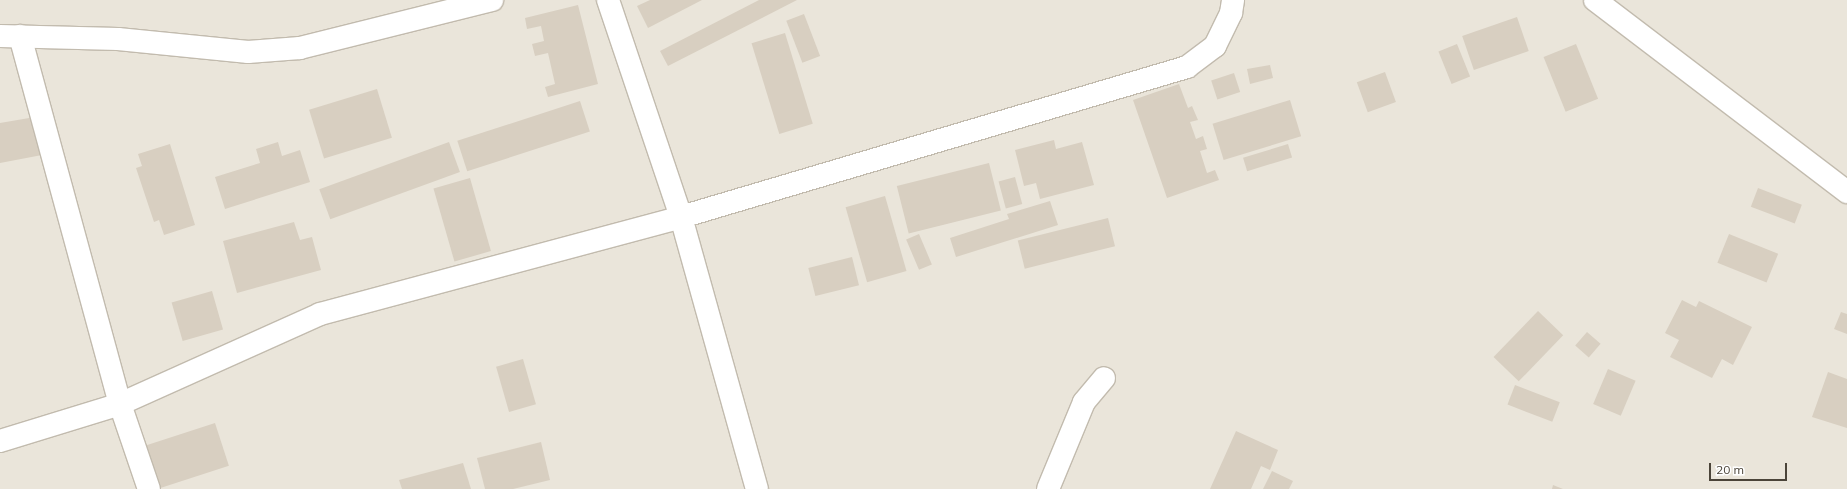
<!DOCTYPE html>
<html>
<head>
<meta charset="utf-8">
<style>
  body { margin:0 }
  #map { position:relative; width:1847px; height:489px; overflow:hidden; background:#f6f3ec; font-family:Mulish,sans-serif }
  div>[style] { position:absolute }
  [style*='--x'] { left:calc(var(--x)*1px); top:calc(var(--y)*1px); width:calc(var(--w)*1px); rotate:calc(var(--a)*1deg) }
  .residential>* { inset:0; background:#eae5da; transform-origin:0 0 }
  .building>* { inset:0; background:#d8cfc1; transform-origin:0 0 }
  .roads { filter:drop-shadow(1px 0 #c2bbae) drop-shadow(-1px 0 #c2bbae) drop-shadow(0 1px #c2bbae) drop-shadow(0 -1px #c2bbae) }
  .minor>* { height:22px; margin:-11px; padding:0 11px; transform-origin:11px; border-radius:11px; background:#fff }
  span { translate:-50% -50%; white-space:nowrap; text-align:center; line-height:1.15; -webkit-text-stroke:3px #fff; paint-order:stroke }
  .scale { position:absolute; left:1709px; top:463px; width:78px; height:18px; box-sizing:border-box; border:2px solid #4b4439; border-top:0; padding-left:5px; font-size:12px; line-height:14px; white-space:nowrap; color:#4b4439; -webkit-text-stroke:3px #fff; paint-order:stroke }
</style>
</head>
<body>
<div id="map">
  <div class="residential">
    <div style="left:0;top:0;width:1847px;height:489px"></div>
  </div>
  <div class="building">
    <div style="clip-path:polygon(650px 0,702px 0,648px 28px,637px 6px)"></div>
    <div style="clip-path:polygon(759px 0,797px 0,668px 66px,660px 51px)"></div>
    <div style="clip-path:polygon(578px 5px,598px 84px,548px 97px,545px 87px,555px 84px,548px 53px,535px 56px,532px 44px,544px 41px,541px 26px,527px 29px,525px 18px)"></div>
    <div style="left:804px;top:14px;width:45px;height:19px;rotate:69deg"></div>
    <div style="left:1517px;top:17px;width:36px;height:58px;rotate:71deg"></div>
    <div style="left:785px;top:33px;width:95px;height:35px;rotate:73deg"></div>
    <div style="left:1457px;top:44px;width:35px;height:20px;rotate:68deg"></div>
    <div style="left:1576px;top:44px;width:59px;height:35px;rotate:68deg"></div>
    <div style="clip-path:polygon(1270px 65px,1273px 78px,1250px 84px,1247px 69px)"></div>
    <div style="left:1385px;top:72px;width:32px;height:30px;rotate:70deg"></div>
    <div style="left:1234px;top:73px;width:20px;height:24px;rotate:72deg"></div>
    <div style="clip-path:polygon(1179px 84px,1188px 108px,1192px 106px,1198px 120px,1190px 122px,1196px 139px,1203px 136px,1207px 149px,1200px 151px,1207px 173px,1215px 170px,1219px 180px,1167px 198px,1133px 100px)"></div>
    <div style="left:377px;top:89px;width:51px;height:71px;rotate:73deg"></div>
    <div style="left:1290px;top:100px;width:38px;height:81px;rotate:73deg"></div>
    <div style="left:580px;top:101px;width:32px;height:129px;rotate:72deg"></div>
    <div style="clip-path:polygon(35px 117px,42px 155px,0 163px,0 123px)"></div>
    <div style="clip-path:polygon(1054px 140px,1056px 149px,1082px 142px,1094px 185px,1040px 199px,1036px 183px,1024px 186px,1015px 150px)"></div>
    <div style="clip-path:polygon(278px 142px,282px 156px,300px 150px,310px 182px,225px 209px,215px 177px,260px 163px,256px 149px)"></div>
    <div style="left:449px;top:142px;width:32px;height:138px;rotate:70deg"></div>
    <div style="clip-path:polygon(170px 144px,195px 225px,164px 235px,159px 220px,154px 222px,136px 168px,142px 166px,138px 154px)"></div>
    <div style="left:1288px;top:144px;width:14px;height:47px;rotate:73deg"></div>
    <div style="left:989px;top:163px;width:49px;height:95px;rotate:76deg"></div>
    <div style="left:1015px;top:177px;width:28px;height:17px;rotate:75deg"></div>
    <div style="left:470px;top:178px;width:76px;height:38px;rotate:74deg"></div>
    <div style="left:1758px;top:188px;width:47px;height:20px;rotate:21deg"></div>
    <div style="left:885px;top:196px;width:78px;height:41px;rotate:74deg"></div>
    <div style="clip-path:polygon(1050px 201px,1058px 225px,956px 257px,950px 238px,1009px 219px,1007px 214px)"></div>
    <div style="left:1108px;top:218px;width:29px;height:93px;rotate:76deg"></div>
    <div style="clip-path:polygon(294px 222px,300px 240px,312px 237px,321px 270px,237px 293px,223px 241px)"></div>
    <div style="left:919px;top:234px;width:33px;height:14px;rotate:67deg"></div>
    <div style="left:1729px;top:234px;width:53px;height:31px;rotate:22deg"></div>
    <div style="left:852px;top:257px;width:29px;height:45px;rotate:76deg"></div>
    <div style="left:212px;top:291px;width:40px;height:42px;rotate:74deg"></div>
    <div style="clip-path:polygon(1682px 300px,1696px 307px,1699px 301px,1752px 327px,1733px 365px,1722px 359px,1712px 378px,1670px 357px,1679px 340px,1665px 333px)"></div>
    <div style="left:1538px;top:311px;width:35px;height:64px;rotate:44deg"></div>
    <div style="clip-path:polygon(1841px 312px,1847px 314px,1847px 334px,1834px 329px)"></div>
    <div style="left:1587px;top:332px;width:18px;height:18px;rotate:41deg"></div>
    <div style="left:523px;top:359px;width:47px;height:28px;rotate:74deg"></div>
    <div style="left:1608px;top:369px;width:30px;height:38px;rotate:23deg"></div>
    <div style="clip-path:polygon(1828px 372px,1847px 379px,1847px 428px,1812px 417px)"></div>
    <div style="left:1515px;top:385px;width:48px;height:21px;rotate:21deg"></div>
    <div style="left:215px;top:423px;width:45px;height:72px;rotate:72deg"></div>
    <div style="clip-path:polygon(1236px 431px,1278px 450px,1270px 470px,1261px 466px,1251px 489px,1210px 489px)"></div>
    <div style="clip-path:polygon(541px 442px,550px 480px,513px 489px,485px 489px,477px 458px)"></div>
    <div style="clip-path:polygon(463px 463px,471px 489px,402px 489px,399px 480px)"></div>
    <div style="clip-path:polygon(1272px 471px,1293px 481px,1289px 489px,1263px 489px)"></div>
    <div style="clip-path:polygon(1553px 485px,1563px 489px,1552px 489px)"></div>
  </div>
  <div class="roads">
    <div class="minor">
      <div style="--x:608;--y:0;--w:229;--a:71.4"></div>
      <div style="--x:681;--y:217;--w:528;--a:-16.51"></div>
      <div style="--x:1187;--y:67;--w:35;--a:-37"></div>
      <div style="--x:1215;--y:46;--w:37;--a:-64"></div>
      <div style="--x:1231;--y:13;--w:13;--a:-81"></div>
      <div style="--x:1595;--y:0;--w:317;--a:37.3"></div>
      <div style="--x:0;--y:36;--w:118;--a:1.5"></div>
      <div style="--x:118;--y:39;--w:131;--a:5.7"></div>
      <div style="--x:248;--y:52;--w:52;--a:-4.4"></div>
      <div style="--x:300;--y:48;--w:198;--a:-14"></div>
      <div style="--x:20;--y:36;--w:381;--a:74.8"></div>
      <div style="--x:120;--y:404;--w:90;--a:71.2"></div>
      <div style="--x:0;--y:441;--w:126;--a:-17.1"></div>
      <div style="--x:120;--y:404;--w:219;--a:-24.2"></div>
      <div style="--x:320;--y:314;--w:374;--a:-15"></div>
      <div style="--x:681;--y:217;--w:282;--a:74.4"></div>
      <div style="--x:1048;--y:489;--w:94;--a:-67.5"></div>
      <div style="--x:1084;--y:402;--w:31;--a:-50"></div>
    </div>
  </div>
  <div class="scale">20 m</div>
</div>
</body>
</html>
